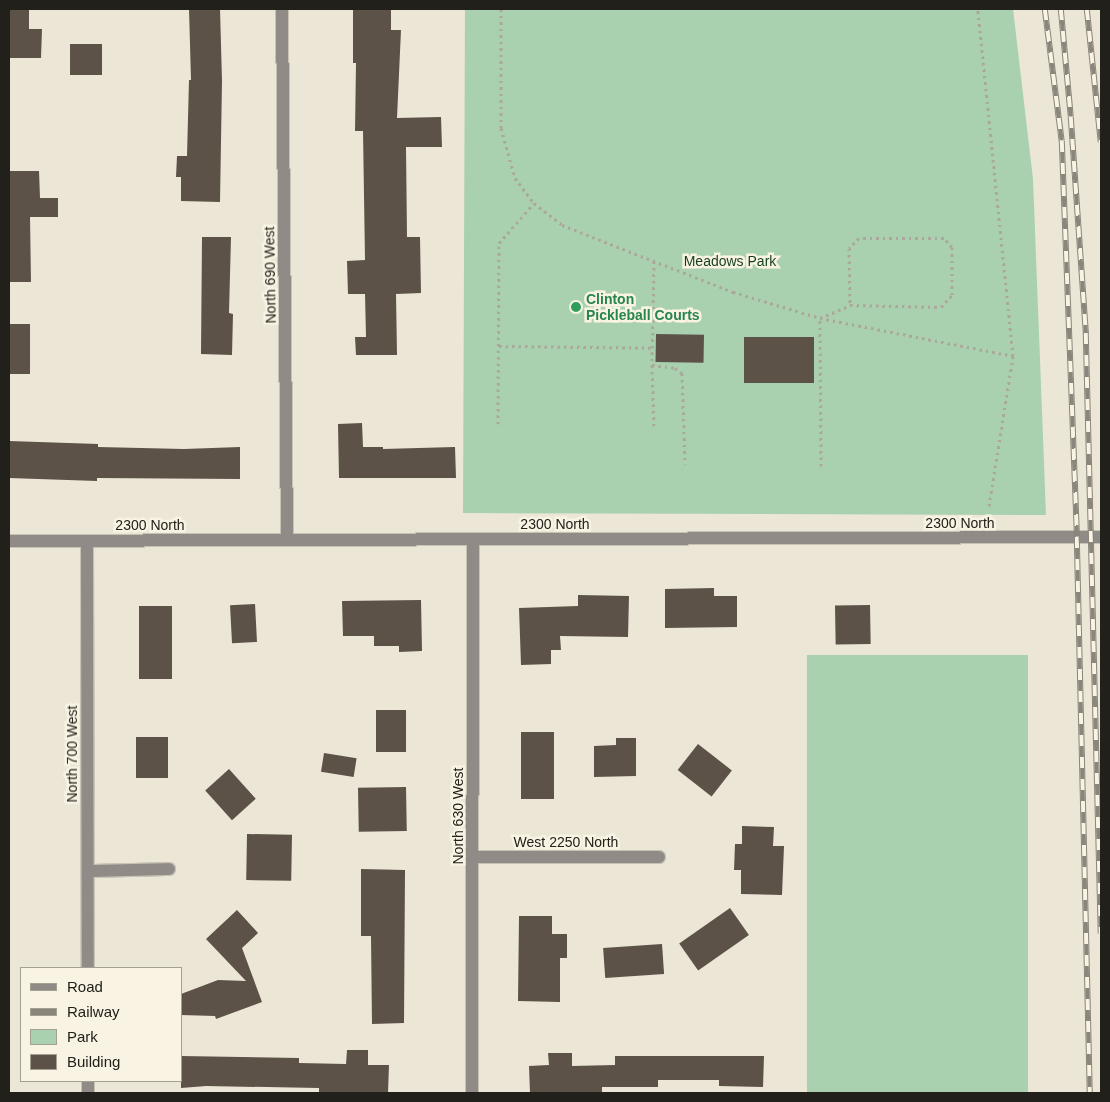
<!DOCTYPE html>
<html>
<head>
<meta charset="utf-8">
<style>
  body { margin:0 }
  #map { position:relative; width:1110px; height:1102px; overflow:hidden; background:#ebe6d6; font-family:Helvetica,sans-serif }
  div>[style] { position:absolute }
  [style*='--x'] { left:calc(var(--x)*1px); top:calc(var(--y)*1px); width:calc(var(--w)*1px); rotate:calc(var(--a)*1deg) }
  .green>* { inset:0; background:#a9d1af; transform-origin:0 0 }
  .building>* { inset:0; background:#5c5247; transform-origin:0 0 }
  .path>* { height:3px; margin-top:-1.5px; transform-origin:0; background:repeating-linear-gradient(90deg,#aba79a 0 2.5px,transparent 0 6.5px) }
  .roads { filter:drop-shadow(1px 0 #c7c2b4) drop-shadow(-1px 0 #c7c2b4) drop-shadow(0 1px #c7c2b4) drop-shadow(0 -1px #c7c2b4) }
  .minor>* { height:12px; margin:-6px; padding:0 6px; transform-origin:6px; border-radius:6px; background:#918b87 }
  .tertiary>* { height:12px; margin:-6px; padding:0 6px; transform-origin:6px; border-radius:6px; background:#918b87 }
  .rail>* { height:5.5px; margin-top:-2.75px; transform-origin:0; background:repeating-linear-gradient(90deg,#f9f3e3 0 11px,#8a867b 0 22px); box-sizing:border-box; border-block:1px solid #8a867b }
  .dots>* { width:14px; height:14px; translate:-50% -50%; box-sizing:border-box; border:2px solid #f9f3e3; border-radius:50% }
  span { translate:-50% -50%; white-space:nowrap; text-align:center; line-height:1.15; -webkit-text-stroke:5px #f9f3e3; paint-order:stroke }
  .park-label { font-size:14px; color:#133f1f }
  .street-label { font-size:14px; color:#22201a }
  .leisure-label { font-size:14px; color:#27864d; font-weight:700 }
  .left { translate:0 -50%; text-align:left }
  .frame { position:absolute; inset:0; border:10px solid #22201a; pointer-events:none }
  .legend { position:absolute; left:20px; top:967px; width:162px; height:115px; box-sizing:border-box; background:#f9f3e3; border:1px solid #a39f93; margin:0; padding:6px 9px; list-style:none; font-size:15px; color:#22201a }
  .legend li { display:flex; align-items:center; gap:10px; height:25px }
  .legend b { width:25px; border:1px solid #a39f93 }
</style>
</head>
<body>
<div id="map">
  <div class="green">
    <div style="clip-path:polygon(465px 9px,1013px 9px,1033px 179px,1046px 515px,463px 513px)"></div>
    <div style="left:807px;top:655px;width:221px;height:438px"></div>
  </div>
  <div class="building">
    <div style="clip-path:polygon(9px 9px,29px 9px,29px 29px,42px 29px,41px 58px,9px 58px)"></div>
    <div style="clip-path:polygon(189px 9px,220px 9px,222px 81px,220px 202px,181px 201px,181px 177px,176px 177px,177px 156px,187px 156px,189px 80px,191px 80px)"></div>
    <div style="clip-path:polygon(353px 9px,391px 9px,391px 30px,401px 30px,397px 118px,441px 117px,442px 147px,406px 147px,407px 237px,420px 237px,421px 293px,396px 294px,397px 355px,356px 355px,355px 337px,366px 337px,365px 294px,348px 294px,347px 261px,365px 260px,363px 131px,355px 131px,356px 63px,353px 63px)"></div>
    <div style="left:70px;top:44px;width:32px;height:31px"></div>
    <div style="clip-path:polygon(9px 171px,39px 171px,40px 198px,58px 198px,58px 217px,30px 217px,31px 282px,9px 282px)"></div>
    <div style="clip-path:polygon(202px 237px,231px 237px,229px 313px,233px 314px,232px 355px,201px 354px)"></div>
    <div style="left:9px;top:324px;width:21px;height:50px"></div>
    <div style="left:656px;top:334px;width:48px;height:28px;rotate:1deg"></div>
    <div style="left:744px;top:337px;width:70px;height:46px"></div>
    <div style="clip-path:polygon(362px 423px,363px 447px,383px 447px,383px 449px,455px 447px,456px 478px,339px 478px,338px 424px)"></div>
    <div style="clip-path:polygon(9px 441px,98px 444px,98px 447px,184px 449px,240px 447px,240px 479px,97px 478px,97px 481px,9px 478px)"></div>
    <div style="clip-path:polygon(714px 588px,714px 596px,737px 596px,737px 627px,665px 628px,665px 589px)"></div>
    <div style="clip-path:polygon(578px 595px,629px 596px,628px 637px,560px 636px,561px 650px,551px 650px,551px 664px,521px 665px,519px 608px,578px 606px)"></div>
    <div style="clip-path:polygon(421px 600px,422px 651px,399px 652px,399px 646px,374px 646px,374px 636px,343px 636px,342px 601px)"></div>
    <div style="left:255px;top:604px;width:38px;height:25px;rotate:87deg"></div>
    <div style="left:870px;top:605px;width:39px;height:35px;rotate:89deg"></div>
    <div style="left:139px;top:606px;width:33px;height:73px"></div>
    <div style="left:376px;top:710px;width:30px;height:42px"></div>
    <div style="left:521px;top:732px;width:33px;height:67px"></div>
    <div style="left:136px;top:737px;width:32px;height:41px"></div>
    <div style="clip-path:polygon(616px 738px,636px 738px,636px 776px,594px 777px,594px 746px,616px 745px)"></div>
    <div style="left:698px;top:744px;width:43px;height:33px;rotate:38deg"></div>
    <div style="left:324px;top:753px;width:33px;height:19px;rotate:9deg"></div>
    <div style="left:229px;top:769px;width:40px;height:32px;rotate:48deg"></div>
    <div style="left:406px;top:787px;width:44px;height:48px;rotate:89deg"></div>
    <div style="clip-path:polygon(742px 826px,774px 827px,773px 846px,784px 846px,782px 895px,741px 894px,741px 870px,734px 870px,735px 844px,742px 844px)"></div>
    <div style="left:247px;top:834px;width:45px;height:46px;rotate:1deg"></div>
    <div style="clip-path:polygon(361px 869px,405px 870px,404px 1023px,372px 1024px,371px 936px,361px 936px)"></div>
    <div style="left:730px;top:908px;width:33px;height:62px;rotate:55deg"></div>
    <div style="clip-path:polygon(237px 910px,258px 933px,242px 948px,262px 1002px,216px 1019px,215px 1016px,181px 1015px,181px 994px,218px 980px,246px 981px,206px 939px)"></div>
    <div style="clip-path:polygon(519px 916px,552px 916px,552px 934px,567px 934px,567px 958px,560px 958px,560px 1002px,518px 1001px)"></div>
    <div style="left:662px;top:944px;width:30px;height:59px;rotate:86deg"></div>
    <div style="clip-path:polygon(347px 1050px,368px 1050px,368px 1065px,389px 1065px,388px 1093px,319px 1093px,319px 1088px,206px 1086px,181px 1088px,181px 1056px,299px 1058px,299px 1063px,346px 1064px)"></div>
    <div style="clip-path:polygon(548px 1053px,572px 1053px,572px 1066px,615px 1065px,615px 1056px,764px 1056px,763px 1087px,719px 1086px,719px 1080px,658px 1080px,658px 1087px,602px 1087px,602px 1093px,530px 1093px,529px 1066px,549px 1065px)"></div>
  </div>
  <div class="path">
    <div style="--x:501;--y:9;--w:119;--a:90"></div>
    <div style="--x:501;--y:128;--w:52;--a:74.4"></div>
    <div style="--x:515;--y:178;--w:31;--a:53"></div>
    <div style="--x:534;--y:203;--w:36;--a:38"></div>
    <div style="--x:562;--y:225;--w:184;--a:21.4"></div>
    <div style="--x:733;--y:292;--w:91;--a:16.6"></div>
    <div style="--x:820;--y:318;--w:197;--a:11.1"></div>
    <div style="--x:1013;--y:356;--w:349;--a:-95.8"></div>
    <div style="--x:654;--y:261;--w:104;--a:91.1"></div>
    <div style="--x:652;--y:365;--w:23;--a:7"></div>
    <div style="--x:675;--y:368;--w:9;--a:36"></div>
    <div style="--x:682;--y:373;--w:91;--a:88.1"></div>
    <div style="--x:499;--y:346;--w:153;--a:0.7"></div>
    <div style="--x:652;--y:365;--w:62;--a:88.2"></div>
    <div style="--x:498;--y:424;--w:181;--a:-89.7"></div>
    <div style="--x:499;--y:243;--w:53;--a:-48.8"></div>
    <div style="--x:821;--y:466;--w:148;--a:-90.4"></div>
    <div style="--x:820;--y:318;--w:33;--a:-23"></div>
    <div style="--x:850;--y:305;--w:91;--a:1.3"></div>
    <div style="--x:941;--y:307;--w:16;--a:-47"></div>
    <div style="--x:952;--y:295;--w:48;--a:-90"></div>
    <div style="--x:952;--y:247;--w:12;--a:-132"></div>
    <div style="--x:944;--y:238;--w:85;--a:180"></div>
    <div style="--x:859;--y:238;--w:14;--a:135"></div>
    <div style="--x:849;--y:248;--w:57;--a:89"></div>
    <div style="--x:989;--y:506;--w:152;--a:-80.9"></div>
  </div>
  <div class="roads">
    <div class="minor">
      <div style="--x:282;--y:9;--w:531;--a:89.46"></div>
      <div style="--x:87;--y:541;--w:427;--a:89.9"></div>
      <div style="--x:473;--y:857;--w:186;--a:0"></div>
      <div style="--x:88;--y:871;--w:81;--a:-1.4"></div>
      <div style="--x:88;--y:1081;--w:12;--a:90"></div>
      <div style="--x:472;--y:1093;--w:554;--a:-89.9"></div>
    </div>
    <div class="tertiary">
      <div style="--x:9;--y:541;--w:1092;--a:-0.21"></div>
    </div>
  </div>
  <div class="rail">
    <div style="--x:1045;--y:9;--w:133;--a:82.7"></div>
    <div style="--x:1062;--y:141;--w:396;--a:87.8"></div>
    <div style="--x:1077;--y:537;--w:556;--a:88.66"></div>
    <div style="--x:1061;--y:9;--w:108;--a:84.7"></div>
    <div style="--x:1071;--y:117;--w:217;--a:86"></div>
    <div style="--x:1086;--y:333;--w:601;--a:88.57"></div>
    <div style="--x:1087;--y:9;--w:134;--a:84"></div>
  </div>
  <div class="dots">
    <div style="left:576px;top:307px;background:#2e9e5b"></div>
  </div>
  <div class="park-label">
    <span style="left:730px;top:261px">Meadows Park</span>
  </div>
  <div class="street-label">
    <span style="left:270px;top:275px;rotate:-91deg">North 690 West</span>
    <span style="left:960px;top:523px">2300 North</span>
    <span style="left:555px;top:524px">2300 North</span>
    <span style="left:150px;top:525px">2300 North</span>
    <span style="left:72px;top:754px;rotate:-90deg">North 700 West</span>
    <span style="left:458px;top:816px;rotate:-90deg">North 630 West</span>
    <span style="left:566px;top:842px">West 2250 North</span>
  </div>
  <div class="leisure-label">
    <span class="left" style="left:586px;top:307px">Clinton<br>Pickleball Courts</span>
  </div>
  <div class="frame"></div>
  <ul class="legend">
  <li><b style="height:6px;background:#918b87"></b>Road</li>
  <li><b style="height:6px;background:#8a867b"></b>Railway</li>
  <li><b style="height:14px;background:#a9d1af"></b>Park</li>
  <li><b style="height:14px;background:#5c5247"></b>Building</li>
  </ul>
</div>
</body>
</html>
